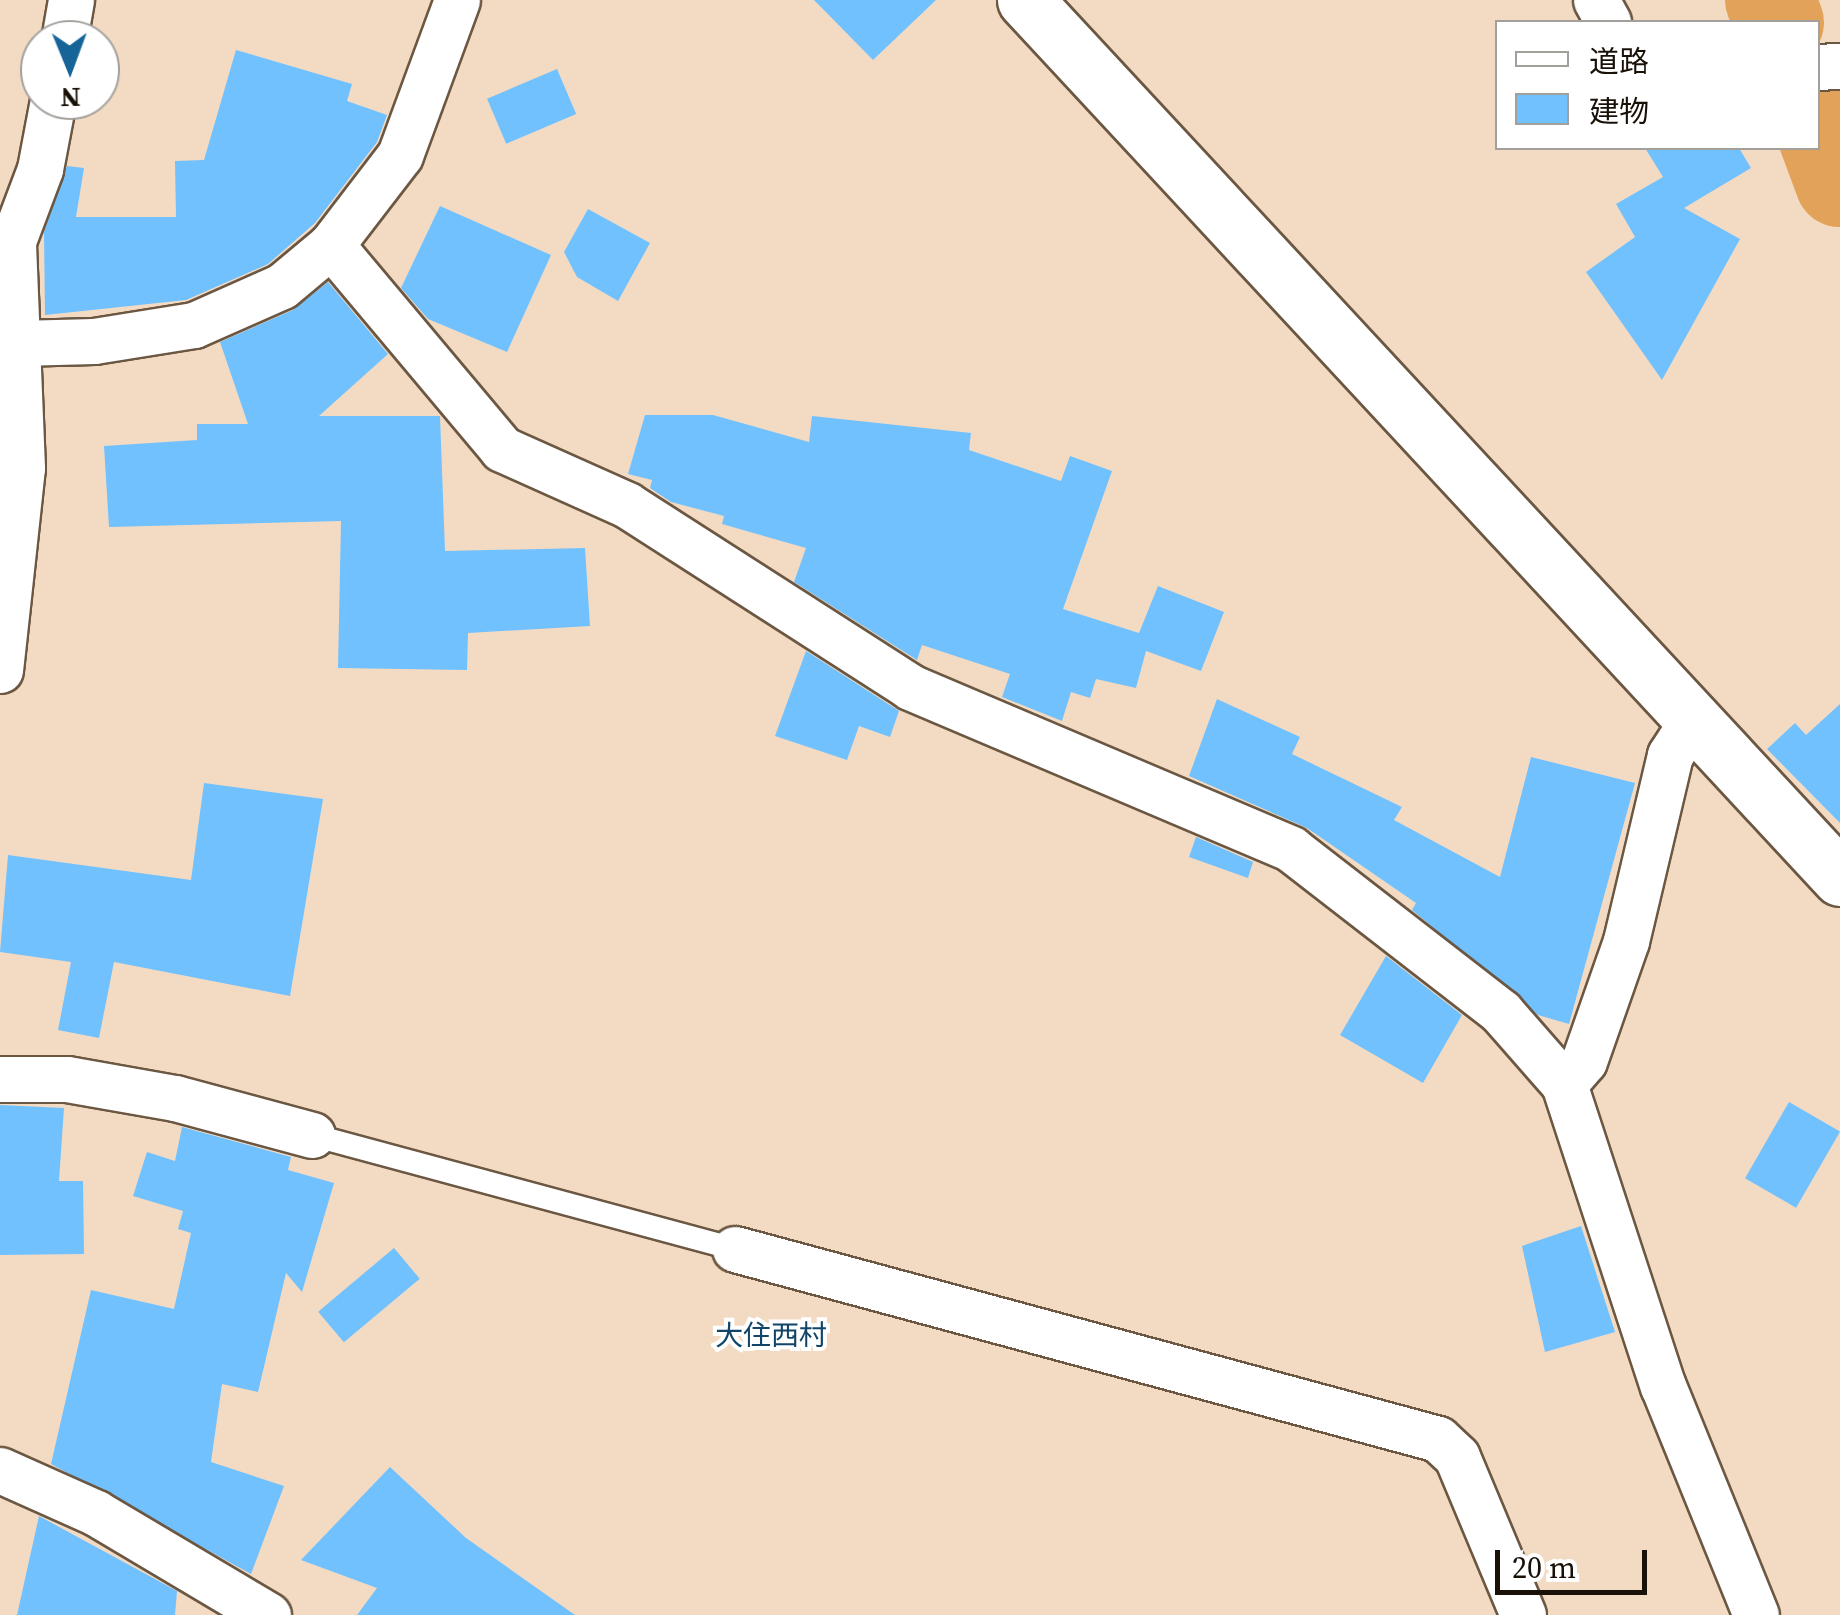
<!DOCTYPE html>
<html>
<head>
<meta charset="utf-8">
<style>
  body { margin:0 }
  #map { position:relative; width:1840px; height:1615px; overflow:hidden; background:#f3dbc3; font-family:"Source Serif 4","Noto Sans JP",serif }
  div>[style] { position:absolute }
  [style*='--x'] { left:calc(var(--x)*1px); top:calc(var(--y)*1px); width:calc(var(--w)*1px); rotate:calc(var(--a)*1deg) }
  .river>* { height:90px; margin:-45px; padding:0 45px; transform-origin:45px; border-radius:45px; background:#e3a259 }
  .building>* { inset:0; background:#71c1fe; transform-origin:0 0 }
  .roads { filter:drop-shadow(2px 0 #6b5742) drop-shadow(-2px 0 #6b5742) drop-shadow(0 2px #6b5742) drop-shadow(0 -2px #6b5742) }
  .service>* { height:22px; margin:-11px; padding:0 11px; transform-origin:11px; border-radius:11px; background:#fff }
  .minor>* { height:45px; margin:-22.5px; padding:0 22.5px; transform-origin:22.5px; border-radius:22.5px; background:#fff }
  .tertiary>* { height:55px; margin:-27.5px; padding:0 27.5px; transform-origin:27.5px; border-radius:27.5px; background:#fff }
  span { translate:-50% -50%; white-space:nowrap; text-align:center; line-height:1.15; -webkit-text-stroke:8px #fff; paint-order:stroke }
  .neighbourhood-label { font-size:28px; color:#114568 }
  .legend { position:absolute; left:1495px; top:20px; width:325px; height:130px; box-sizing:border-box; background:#fff; border:2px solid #a3a09c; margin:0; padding:12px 18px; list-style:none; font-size:30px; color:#191108 }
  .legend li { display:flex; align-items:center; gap:20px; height:50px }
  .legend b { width:50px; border:2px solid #a3a09c }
  .north { position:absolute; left:20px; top:20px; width:100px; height:100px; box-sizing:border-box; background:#fff; border:2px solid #a3a09c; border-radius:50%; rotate:179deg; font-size:28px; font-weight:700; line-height:40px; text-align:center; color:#191108 }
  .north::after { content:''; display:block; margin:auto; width:35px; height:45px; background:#176598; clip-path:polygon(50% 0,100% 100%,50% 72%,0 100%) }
  .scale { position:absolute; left:1495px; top:1550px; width:152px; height:45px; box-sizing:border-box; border:5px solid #191108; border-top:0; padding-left:12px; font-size:30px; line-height:35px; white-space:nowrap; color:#191108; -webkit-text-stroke:8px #fff; paint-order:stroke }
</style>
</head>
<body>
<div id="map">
  <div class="river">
    <div style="--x:1770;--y:0;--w:24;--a:68"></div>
    <div style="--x:1818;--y:123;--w:63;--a:69.6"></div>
  </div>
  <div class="building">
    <div style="clip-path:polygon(814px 0,936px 0,873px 60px)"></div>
    <div style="clip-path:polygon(236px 50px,352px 84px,347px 101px,387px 115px,377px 142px,315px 223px,268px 264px,186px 300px,45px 315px,44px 232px,67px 166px,84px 168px,76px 217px,176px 217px,175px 161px,204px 160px)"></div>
    <div style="left:557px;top:69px;width:49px;height:76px;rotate:67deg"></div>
    <div style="clip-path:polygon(1645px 148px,1739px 148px,1751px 168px,1684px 208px,1740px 239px,1662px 380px,1586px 272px,1635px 237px,1616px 204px,1663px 177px)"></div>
    <div style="clip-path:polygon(440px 206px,551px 255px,507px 352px,428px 319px,401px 288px)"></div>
    <div style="clip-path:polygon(588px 209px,650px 243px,618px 301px,577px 277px,564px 252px)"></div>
    <div style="clip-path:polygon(328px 282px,388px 354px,319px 416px,440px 416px,445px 551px,585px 548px,590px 626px,468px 633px,467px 670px,338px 668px,341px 521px,109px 527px,104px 446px,197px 440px,197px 424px,248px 424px,220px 342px,293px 310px)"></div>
    <div style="clip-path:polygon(645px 415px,713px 415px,809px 442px,812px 416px,971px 433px,969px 450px,1061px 481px,1070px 456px,1112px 471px,1063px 609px,1139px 633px,1158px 586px,1224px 612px,1201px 671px,1146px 651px,1136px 688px,1096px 679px,1090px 698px,1071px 692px,1062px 721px,1002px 697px,1010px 674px,922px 645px,917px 660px,794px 582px,806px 548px,722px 524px,724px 516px,671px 502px,650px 488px,652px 480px,628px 474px)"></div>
    <div style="clip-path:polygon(806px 651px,899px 711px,890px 737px,859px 726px,847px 760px,775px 736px)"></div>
    <div style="clip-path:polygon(1217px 699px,1300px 737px,1292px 754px,1402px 807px,1394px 820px,1500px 877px,1531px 757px,1635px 783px,1569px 1024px,1538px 1015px,1412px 910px,1416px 903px,1307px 828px,1189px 776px)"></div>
    <div style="clip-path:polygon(1840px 704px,1840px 823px,1767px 749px,1795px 723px,1806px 735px)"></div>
    <div style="clip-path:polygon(204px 783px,323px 799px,290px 996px,114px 962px,99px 1038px,58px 1030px,71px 962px,0 952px,8px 855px,191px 880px)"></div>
    <div style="clip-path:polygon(1196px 837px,1253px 862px,1248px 878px,1189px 857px)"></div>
    <div style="clip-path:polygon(1386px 956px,1462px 1015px,1423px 1083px,1340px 1035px)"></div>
    <div style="left:1789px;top:1102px;width:59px;height:88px;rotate:30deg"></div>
    <div style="clip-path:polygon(0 1105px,64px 1108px,59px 1181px,83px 1181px,84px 1254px,0 1255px)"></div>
    <div style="clip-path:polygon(182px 1127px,291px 1157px,288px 1170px,334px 1183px,302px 1292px,286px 1273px,258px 1392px,222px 1384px,211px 1462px,284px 1486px,251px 1574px,51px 1464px,91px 1290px,174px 1309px,191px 1233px,178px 1229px,183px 1211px,133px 1196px,147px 1152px,175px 1161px)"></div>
    <div style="clip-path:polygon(1581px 1226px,1615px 1332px,1545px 1352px,1522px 1246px)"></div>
    <div style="left:394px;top:1248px;width:40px;height:99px;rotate:50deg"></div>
    <div style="clip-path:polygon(390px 1467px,466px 1538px,575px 1615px,357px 1615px,377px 1588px,301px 1560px)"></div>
    <div style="clip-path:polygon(39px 1516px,177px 1591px,175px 1615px,17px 1615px)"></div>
  </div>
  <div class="roads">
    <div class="service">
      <div style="--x:312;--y:1135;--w:438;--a:15.1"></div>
    </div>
    <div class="minor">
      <div style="--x:1596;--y:0;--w:25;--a:61"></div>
      <div style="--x:64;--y:40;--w:41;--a:-80.1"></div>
      <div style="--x:1818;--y:67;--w:22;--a:-3"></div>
      <div style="--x:331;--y:245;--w:266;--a:50"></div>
      <div style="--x:502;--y:449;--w:137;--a:24.1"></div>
      <div style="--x:627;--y:505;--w:336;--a:32.7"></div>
      <div style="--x:910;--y:687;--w:414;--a:23"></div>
      <div style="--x:1291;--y:849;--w:266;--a:37.8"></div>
      <div style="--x:1501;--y:1012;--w:96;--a:48.8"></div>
      <div style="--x:1564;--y:1084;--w:318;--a:71.9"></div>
      <div style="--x:1663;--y:1386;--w:247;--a:67.9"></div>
      <div style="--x:18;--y:343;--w:76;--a:-1.5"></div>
      <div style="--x:94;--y:341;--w:101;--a:-9.1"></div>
      <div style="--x:194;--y:325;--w:96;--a:-23.9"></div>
      <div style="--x:282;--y:286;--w:64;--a:-39.9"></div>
      <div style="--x:331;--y:245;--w:113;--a:-52.5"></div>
      <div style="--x:400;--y:155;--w:165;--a:-69.8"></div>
      <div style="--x:0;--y:670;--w:203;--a:-83.8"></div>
      <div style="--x:22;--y:468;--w:227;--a:-92.3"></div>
      <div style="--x:13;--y:241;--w:77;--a:-69.4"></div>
      <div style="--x:40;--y:169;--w:70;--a:-79.3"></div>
      <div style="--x:0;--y:1079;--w:67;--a:0"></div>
      <div style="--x:67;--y:1079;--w:110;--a:10"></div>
      <div style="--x:175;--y:1098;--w:142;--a:15.1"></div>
      <div style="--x:1564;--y:1084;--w:30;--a:-49"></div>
      <div style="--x:1584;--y:1061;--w:127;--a:-70.7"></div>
      <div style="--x:1626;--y:941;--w:191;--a:-76.7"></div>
      <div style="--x:1670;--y:755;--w:44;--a:-57"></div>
      <div style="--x:735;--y:1249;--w:728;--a:15.12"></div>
      <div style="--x:1438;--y:1439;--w:26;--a:43"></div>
      <div style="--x:1457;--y:1457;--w:171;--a:67.3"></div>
      <div style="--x:0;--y:1470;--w:105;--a:24.1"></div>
      <div style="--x:96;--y:1513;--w:200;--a:30.7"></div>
    </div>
    <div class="tertiary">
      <div style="--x:1025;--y:0;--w:1198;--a:47.13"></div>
    </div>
  </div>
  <div class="neighbourhood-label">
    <span style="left:771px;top:1335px">大住西村</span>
  </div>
  <ul class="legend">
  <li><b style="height:12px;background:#fff"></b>道路</li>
  <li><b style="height:28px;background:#71c1fe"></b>建物</li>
  </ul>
  <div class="north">N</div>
  <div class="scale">20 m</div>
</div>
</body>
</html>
